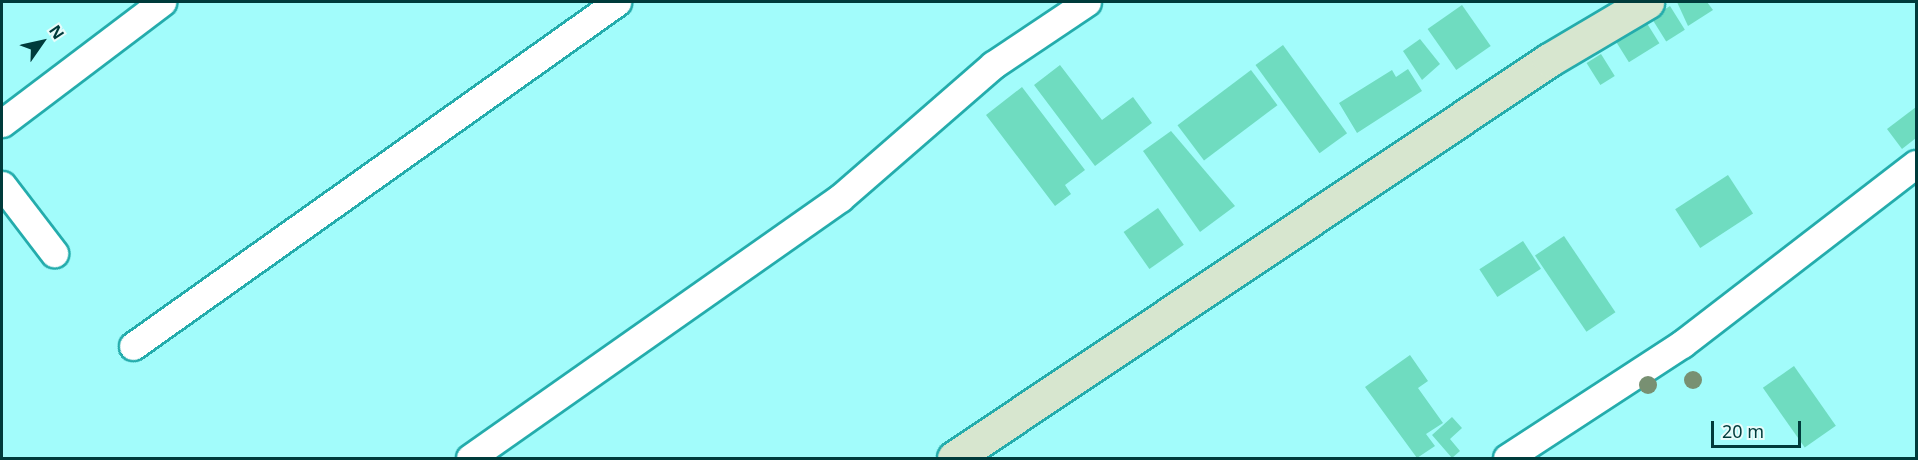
<!DOCTYPE html>
<html>
<head>
<meta charset="utf-8">
<style>
  body { margin:0 }
  #map { position:relative; width:1918px; height:460px; overflow:hidden; background:#a2fcfb; font-family:"Noto Sans",sans-serif }
  div>[style] { position:absolute }
  [style*='--x'] { left:calc(var(--x)*1px); top:calc(var(--y)*1px); width:calc(var(--w)*1px); rotate:calc(var(--a)*1deg) }
  .building>* { inset:0; background:#6fdcc0; transform-origin:0 0 }
  .roads { filter:drop-shadow(2px 0 #24acac) drop-shadow(-2px 0 #24acac) drop-shadow(0 2px #24acac) drop-shadow(0 -2px #24acac) }
  .street>* { height:27px; margin:-13.5px; padding:0 13.5px; transform-origin:13.5px; border-radius:13.5px; background:#fff }
  .secondary>* { height:33px; margin:-16.5px; padding:0 16.5px; transform-origin:16.5px; border-radius:16.5px; background:#d7e6cf }
  .trees>* { width:18px; height:18px; margin:-9px; border-radius:50%; background:#789072 }
  span { translate:-50% -50%; white-space:nowrap; text-align:center; line-height:1.15; -webkit-text-stroke:5px #e7fcfb; paint-order:stroke }
  .frame { position:absolute; inset:0; border:3px solid #003b3b; pointer-events:none }
  .north { position:absolute; left:12px; top:12px; width:60px; height:60px; -webkit-text-stroke:4px #e7fcfb; paint-order:stroke; rotate:56deg; font-size:16px; font-weight:700; line-height:24px; text-align:center; color:#003b3b }
  .north::after { content:''; display:block; margin:auto; width:21px; height:27px; background:#003b3b; clip-path:polygon(50% 0,100% 100%,50% 72%,0 100%) }
  .scale { position:absolute; left:1711px; top:421px; width:90px; height:27px; box-sizing:border-box; border:3px solid #003b3b; border-top:0; padding-left:8px; font-size:18px; line-height:21px; white-space:nowrap; color:#003b3b; -webkit-text-stroke:4px #e7fcfb; paint-order:stroke }
</style>
</head>
<body>
<div id="map">
  <div class="building">
    <div style="clip-path:polygon(1677px 2px,1707px 2px,1713px 10px,1688px 26px)"></div>
    <div style="left:1462px;top:5px;width:50px;height:42px;rotate:55deg"></div>
    <div style="left:1670px;top:6px;width:28px;height:22px;rotate:58deg"></div>
    <div style="left:1643px;top:17px;width:31px;height:36px;rotate:58deg"></div>
    <div style="clip-path:polygon(1420px 39px,1440px 64px,1422px 80px,1403px 51px)"></div>
    <div style="left:1283px;top:45px;width:109px;height:34px;rotate:54deg"></div>
    <div style="left:1601px;top:54px;width:26px;height:17px;rotate:58deg"></div>
    <div style="clip-path:polygon(1060px 65px,1102px 120px,1133px 97px,1152px 123px,1095px 166px,1034px 85px)"></div>
    <div style="clip-path:polygon(1408px 69px,1422px 91px,1357px 133px,1339px 103px,1392px 70px,1396px 77px)"></div>
    <div style="left:1251px;top:70px;width:44px;height:92px;rotate:53deg"></div>
    <div style="clip-path:polygon(1022px 87px,1085px 170px,1065px 185px,1071px 194px,1055px 206px,986px 115px)"></div>
    <div style="clip-path:polygon(1916px 107px,1916px 138px,1902px 149px,1887px 129px)"></div>
    <div style="clip-path:polygon(1171px 131px,1235px 206px,1200px 232px,1143px 151px)"></div>
    <div style="left:1728px;top:175px;width:46px;height:63px;rotate:57deg"></div>
    <div style="left:1158px;top:208px;width:45px;height:42px;rotate:55deg"></div>
    <div style="left:1564px;top:236px;width:92px;height:35px;rotate:56deg"></div>
    <div style="left:1523px;top:241px;width:33px;height:52px;rotate:57deg"></div>
    <div style="clip-path:polygon(1410px 355px,1428px 381px,1418px 388px,1443px 423px,1426px 434px,1435px 446px,1417px 458px,1365px 387px)"></div>
    <div style="left:1794px;top:366px;width:73px;height:38px;rotate:55deg"></div>
    <div style="clip-path:polygon(1452px 417px,1462px 428px,1450px 439px,1460px 451px,1452px 458px,1432px 435px)"></div>
  </div>
  <div class="roads">
    <div class="street">
      <div style="--x:2;--y:123;--w:201;--a:-37.1"></div>
      <div style="--x:2;--y:185;--w:86;--a:52.6"></div>
      <div style="--x:133;--y:346;--w:594;--a:-35.4"></div>
      <div style="--x:470;--y:458;--w:452;--a:-35.1"></div>
      <div style="--x:840;--y:198;--w:203;--a:-41"></div>
      <div style="--x:993;--y:65;--w:113;--a:-33.8"></div>
      <div style="--x:1507;--y:458;--w:209;--a:-33.1"></div>
      <div style="--x:1682;--y:344;--w:295;--a:-37.6"></div>
    </div>
    <div class="secondary">
      <div style="--x:954;--y:458;--w:716;--a:-33.78"></div>
      <div style="--x:1549;--y:60;--w:114;--a:-30.6"></div>
    </div>
  </div>
  <div class="trees">
    <div style="left:1693px;top:380px"></div>
    <div style="left:1648px;top:385px"></div>
  </div>
  <div class="frame"></div>
  <div class="north">N</div>
  <div class="scale">20 m</div>
</div>
</body>
</html>
